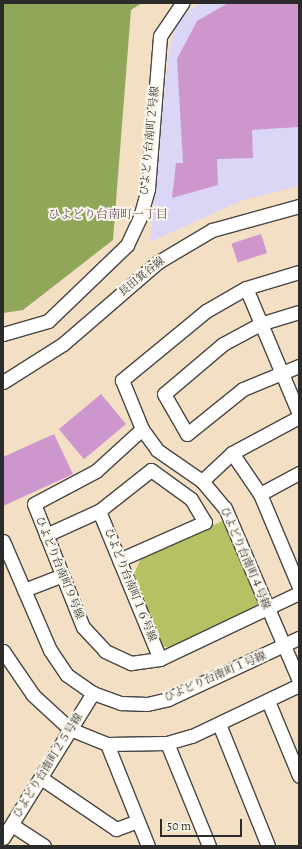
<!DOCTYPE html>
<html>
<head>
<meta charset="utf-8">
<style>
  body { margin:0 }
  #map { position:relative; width:302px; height:849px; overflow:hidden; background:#f3e0c4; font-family:Alegreya,"Noto Serif JP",serif }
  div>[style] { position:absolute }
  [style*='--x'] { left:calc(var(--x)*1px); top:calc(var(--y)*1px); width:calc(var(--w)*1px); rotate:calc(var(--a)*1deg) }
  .built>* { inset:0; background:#dcd6f6 }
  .green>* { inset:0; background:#b6c163 }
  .forest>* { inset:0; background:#90a759 }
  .building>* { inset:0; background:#cd97ce; transform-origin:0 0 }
  .roads { filter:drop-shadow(1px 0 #494642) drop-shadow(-1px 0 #494642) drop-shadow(0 1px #494642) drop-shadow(0 -1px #494642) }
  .minor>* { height:13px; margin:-6.5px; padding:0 6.5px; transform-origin:6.5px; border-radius:6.5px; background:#fff }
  span { translate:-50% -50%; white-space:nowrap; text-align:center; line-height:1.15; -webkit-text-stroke:4px #fbf7ec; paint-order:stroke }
  .street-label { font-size:11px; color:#2b2b2b }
  .neighbourhood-label { font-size:12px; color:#645164 }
  .frame { position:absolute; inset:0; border:4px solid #2b2b2b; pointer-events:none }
  .scale { position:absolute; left:160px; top:819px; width:82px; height:18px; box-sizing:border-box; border:2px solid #2b2b2b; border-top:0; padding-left:5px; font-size:12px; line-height:14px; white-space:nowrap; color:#2b2b2b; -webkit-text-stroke:3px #fbf7ec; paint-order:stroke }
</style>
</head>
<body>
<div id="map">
  <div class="built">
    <div style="clip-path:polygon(201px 3px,299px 3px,299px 186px,243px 200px,150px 242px,169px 49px,176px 26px,189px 10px)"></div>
  </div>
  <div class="green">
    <div style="clip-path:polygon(225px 520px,260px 604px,256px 610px,173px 650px,161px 645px,133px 577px,142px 555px)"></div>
  </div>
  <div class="forest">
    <div style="clip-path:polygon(3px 3px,142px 3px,131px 10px,113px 240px,23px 310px,3px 313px)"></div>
  </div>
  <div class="building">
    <div style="clip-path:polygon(228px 3px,299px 3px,299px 127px,252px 130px,253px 158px,217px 159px,218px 185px,172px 198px,176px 163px,183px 163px,177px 59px,197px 21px)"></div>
    <div style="left:261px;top:234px;width:20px;height:31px;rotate:72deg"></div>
    <div style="left:101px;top:394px;width:39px;height:55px;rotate:50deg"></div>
    <div style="clip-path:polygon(54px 434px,73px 474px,3px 506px,3px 457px)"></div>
  </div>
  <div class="roads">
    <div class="minor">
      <div style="--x:299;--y:272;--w:55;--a:163.2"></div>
      <div style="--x:246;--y:288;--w:46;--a:150.1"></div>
      <div style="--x:206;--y:311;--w:109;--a:140.6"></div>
      <div style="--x:122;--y:380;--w:53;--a:67.8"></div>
      <div style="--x:142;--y:429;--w:26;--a:54"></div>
      <div style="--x:157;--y:450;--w:55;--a:34.6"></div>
      <div style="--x:202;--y:481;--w:35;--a:50"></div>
      <div style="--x:225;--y:508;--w:188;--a:66.8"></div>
      <div style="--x:246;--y:288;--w:137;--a:67.2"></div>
      <div style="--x:299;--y:312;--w:39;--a:163"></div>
      <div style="--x:262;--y:323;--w:44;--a:151.7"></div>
      <div style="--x:223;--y:344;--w:77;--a:139.7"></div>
      <div style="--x:164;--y:394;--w:46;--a:60.1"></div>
      <div style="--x:187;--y:434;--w:72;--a:-38.8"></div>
      <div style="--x:243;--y:389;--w:61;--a:-22.3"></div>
      <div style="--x:3;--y:334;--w:47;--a:-16.1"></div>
      <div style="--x:48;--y:321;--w:110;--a:-43.9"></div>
      <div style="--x:127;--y:245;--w:31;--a:-65"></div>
      <div style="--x:140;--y:217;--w:29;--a:-74"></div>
      <div style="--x:148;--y:189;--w:153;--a:-85.5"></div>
      <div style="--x:160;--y:36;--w:40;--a:-56"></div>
      <div style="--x:3;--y:382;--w:71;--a:-32.3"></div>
      <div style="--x:63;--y:344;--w:125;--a:-40.8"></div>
      <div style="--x:158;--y:262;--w:63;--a:-30.7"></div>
      <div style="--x:212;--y:230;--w:90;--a:-15.4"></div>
      <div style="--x:142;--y:429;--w:62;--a:137.6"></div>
      <div style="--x:96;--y:471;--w:70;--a:152"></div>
      <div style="--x:34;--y:504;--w:132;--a:68.3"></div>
      <div style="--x:83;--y:627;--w:33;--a:47"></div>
      <div style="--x:105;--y:651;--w:29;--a:25"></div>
      <div style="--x:131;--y:663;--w:29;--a:-8"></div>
      <div style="--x:160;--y:659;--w:154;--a:-25.4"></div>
      <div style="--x:232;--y:453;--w:50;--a:55.7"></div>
      <div style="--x:260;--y:494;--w:101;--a:67.2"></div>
      <div style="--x:202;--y:481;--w:41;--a:-43"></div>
      <div style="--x:232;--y:453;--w:76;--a:-28.2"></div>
      <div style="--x:260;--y:494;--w:44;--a:-28.3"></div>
      <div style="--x:99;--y:511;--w:160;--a:67.6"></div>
      <div style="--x:46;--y:535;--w:58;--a:-24.4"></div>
      <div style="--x:99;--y:511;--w:66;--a:-38.3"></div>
      <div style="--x:151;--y:470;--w:49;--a:35.9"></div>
      <div style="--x:191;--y:499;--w:27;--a:59"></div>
      <div style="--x:205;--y:522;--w:94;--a:156.2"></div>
      <div style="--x:3;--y:541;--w:119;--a:66.7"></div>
      <div style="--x:50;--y:650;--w:30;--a:56"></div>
      <div style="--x:67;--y:675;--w:32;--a:35"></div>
      <div style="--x:93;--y:693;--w:30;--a:20"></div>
      <div style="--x:121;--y:703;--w:26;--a:2"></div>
      <div style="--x:147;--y:704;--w:22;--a:-13"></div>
      <div style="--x:168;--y:699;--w:145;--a:-25"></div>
      <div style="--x:24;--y:590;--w:40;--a:-21"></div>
      <div style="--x:3;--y:651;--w:53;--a:55.7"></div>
      <div style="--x:33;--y:695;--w:50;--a:42.6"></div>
      <div style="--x:70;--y:729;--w:40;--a:22"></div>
      <div style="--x:107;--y:744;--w:60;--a:-1"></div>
      <div style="--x:167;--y:743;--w:26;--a:-16"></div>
      <div style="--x:192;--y:736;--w:119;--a:-25.5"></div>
      <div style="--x:268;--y:701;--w:81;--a:67.5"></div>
      <div style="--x:219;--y:724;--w:131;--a:68.1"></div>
      <div style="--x:167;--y:743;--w:111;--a:67.8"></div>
      <div style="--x:107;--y:744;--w:110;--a:68.1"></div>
      <div style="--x:41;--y:778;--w:91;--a:34.2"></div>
      <div style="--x:116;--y:829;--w:23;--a:-20"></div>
      <div style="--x:12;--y:825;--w:38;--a:33"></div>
      <div style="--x:3;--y:838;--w:171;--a:-58.2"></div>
    </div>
  </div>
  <div class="street-label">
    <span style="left:150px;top:141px;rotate:-84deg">ひよどり台南町２号線</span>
    <span style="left:142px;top:277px;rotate:-39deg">長田箕谷線</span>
    <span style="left:245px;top:558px;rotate:67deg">ひよどり台南町４号線</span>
    <span style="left:59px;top:568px;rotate:68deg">ひよどり台南町９号線</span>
    <span style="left:130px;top:585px;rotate:68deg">ひよどり台南町１６号線</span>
    <span style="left:215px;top:677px;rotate:-23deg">ひよどり台南町１号線</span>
    <span style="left:48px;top:766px;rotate:-58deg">ひよどり台南町２５号線</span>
  </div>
  <div class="neighbourhood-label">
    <span style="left:108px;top:215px">ひよどり台南町一丁目</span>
  </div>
  <div class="frame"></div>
  <div class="scale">50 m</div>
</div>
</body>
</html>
